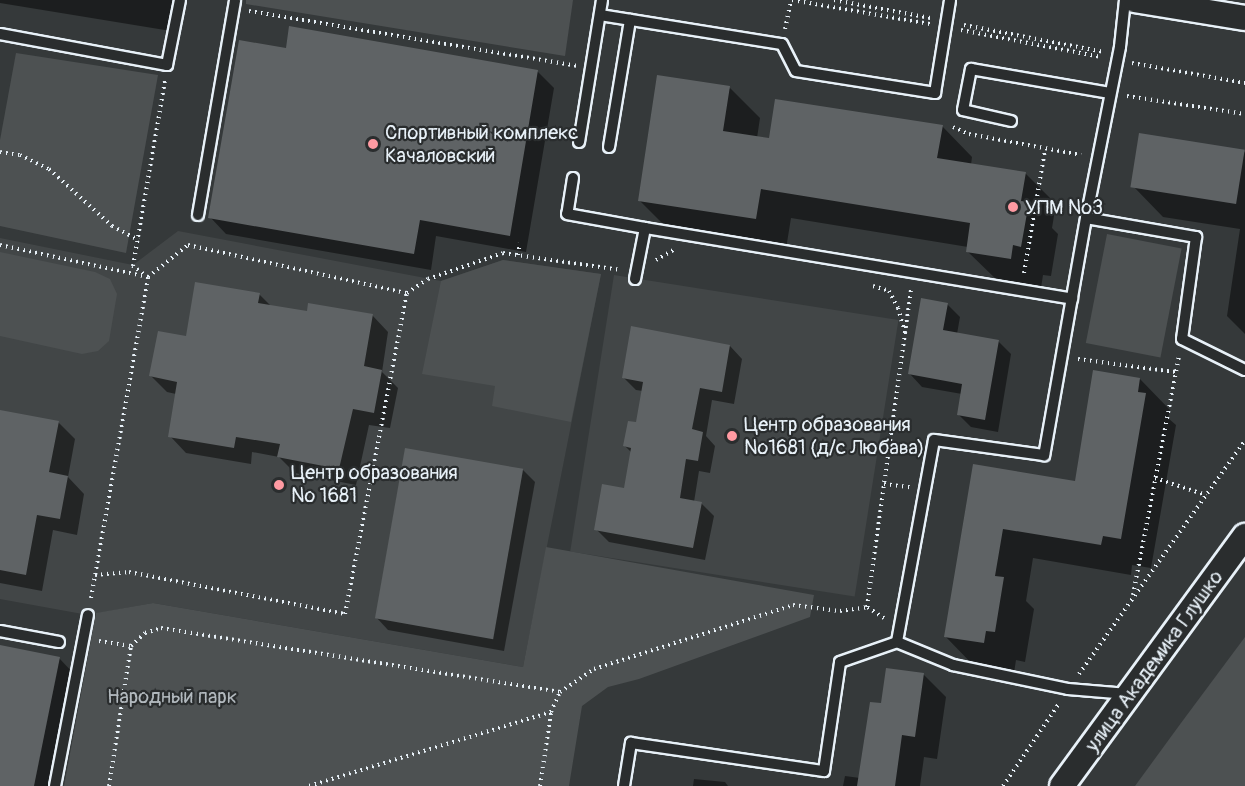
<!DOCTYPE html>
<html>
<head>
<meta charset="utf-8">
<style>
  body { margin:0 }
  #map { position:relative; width:1245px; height:786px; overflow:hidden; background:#35393a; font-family:Pangolin,sans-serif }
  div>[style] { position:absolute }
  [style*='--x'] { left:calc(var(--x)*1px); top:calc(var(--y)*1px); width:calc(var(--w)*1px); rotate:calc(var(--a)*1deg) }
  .built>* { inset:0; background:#424647; transform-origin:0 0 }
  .green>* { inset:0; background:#4d5152; transform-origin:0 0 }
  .shadow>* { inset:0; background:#0007 }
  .building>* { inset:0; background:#5f6365; transform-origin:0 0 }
  .path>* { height:4px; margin-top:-2px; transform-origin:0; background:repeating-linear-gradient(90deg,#e8f1f8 0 1.5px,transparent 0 6px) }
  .roads { filter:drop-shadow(2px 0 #e8f1f8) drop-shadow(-2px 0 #e8f1f8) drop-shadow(0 2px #e8f1f8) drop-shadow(0 -2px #e8f1f8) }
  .service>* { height:10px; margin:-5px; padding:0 5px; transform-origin:5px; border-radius:5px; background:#2a2d2e }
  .tertiary>* { height:24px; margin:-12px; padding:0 12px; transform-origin:12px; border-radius:12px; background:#2a2d2e }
  .dots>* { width:16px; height:16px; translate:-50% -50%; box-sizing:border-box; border:3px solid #2a2d2e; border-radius:50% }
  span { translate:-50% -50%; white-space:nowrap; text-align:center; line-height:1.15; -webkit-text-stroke:4.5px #2a2d2e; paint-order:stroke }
  .poi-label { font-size:20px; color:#e8f1f8 }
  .left { translate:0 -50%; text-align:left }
  .street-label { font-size:20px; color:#e8f1f8 }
  .park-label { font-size:20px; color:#b2b9be }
</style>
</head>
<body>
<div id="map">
  <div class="built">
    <div style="clip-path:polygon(178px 231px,441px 281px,503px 260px,601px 274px,523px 667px,153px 603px,88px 615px,0 599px,0 238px,133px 265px)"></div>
    <div style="left:614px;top:275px;width:288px;height:280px;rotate:9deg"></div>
  </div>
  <div class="green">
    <div style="clip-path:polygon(246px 0,573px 0,565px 56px,246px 4px)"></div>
    <div style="clip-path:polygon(16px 53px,158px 75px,126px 253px,0 226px,0 140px)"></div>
    <div style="left:1107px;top:234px;width:76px;height:111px;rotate:11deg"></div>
    <div style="clip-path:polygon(0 252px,95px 272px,110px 279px,117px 294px,109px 341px,98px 351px,82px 354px,0 336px)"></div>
    <div style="clip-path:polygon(503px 260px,601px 274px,571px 422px,492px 406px,495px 386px,422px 374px,441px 281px)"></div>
    <div style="clip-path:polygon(546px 547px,814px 595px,810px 617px,639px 679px,608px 687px,582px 706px,569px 786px,64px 786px,96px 613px,153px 603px,523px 667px)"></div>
    <div style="clip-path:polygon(1245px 637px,1245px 786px,1135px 786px,1181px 723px)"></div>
  </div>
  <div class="shadow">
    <div style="clip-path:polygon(0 0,182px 0,177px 32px,0 3px)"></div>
    <div style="clip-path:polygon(287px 49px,538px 72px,554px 88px,526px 252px,436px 236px,431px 270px,226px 234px,210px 217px)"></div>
    <div style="clip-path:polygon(730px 88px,760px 118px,757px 138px,770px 140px,942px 126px,972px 157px,971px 165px,1026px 174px,1056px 204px,1052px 228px,1058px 234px,1051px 276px,1043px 275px,1041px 288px,998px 281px,967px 251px,968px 247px,791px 218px,786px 249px,670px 231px,639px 200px)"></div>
    <div style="clip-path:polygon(1245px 152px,1245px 334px,1227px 316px,1240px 229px,1163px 217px,1133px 186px)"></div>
    <div style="clip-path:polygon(259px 294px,271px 306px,308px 313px,372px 315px,388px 332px,382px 372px,398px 388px,390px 428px,369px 425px,356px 485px,295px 473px,279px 457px,252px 452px,251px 464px,186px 453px,170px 436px,176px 394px,167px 392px,151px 376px,187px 338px)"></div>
    <div style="clip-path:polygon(947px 304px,960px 317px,957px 334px,998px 341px,1011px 354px,998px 432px,971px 427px,958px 414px,962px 394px,922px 387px,910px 374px)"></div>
    <div style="clip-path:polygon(730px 346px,742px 359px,734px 404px,712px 400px,706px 436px,715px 446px,710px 473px,699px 471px,694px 502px,701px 503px,714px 516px,705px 560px,609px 542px,596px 529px,625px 490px,632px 453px,625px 446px,637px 424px,643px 391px,636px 390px,623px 377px)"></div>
    <div style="clip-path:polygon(1140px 379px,1170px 410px,1168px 418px,1176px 425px,1151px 568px,1132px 565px,1131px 575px,1033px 558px,1026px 601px,1034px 609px,1025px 662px,1016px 660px,1014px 673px,975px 667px,945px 636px,974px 465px,1076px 483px)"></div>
    <div style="clip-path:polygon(0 411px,58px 422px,75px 439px,68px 477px,84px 494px,77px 535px,53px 530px,42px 591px,0 583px)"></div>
    <div style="clip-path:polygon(522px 469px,535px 482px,504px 651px,388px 630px,376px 617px)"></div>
    <div style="clip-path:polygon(0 647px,59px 658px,75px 675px,54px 786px,0 786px)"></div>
    <div style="clip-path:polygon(888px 670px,924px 675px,946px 697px,937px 759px,924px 757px,920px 786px,843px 786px,845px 776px,860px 778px,883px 705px)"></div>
    <div style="clip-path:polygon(694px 779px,725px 782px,728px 786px,693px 786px)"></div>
  </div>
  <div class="building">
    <div style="clip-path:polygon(289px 26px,538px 70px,510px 236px,420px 220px,414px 254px,208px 218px,239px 40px,286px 48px)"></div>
    <div style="clip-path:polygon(657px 75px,730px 86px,723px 131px,769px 138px,775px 99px,943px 125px,937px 158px,1026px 172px,1021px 201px,1029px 202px,1021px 247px,1013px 245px,1011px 259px,966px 252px,970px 223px,761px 189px,756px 219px,638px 201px)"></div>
    <div style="left:1139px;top:133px;width:107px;height:55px;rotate:9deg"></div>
    <div style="clip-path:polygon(195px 282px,260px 293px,258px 303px,307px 311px,308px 303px,373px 314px,364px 366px,382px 370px,374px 413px,353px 409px,339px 469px,277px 457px,280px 444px,236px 437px,234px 448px,168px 437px,177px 382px,149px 376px,158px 331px,186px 336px)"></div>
    <div style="clip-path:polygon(921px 298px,948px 303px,943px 330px,999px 340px,985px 420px,957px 415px,962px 384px,908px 374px)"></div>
    <div style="clip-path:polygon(631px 326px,730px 345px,722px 392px,700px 388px,692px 429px,703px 432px,698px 461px,686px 459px,680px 498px,702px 502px,693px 548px,594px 530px,602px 484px,624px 488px,631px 448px,623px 446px,628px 421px,636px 422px,643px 382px,622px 378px)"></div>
    <div style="clip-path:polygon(1093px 370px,1140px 378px,1138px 392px,1146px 393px,1121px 539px,1103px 536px,1101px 545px,1003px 529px,995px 576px,1004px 577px,995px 632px,986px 631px,984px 643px,944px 637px,973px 464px,1075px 481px)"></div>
    <div style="clip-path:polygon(0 410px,59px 421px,49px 472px,68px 476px,60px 519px,37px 515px,26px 575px,0 570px)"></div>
    <div style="left:405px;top:448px;width:120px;height:173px;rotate:10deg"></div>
    <div style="clip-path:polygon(0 645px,60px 657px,34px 786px,0 786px)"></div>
    <div style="clip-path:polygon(886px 668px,924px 673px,915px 737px,902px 735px,895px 786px,857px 786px,870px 702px,881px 703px)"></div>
  </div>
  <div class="path">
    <div style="--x:792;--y:0;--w:140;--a:9.9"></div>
    <div style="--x:834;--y:0;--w:98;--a:10.6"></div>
    <div style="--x:249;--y:11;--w:332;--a:9.5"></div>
    <div style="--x:964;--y:25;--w:143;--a:10.9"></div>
    <div style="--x:785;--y:29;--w:30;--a:-78"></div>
    <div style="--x:961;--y:30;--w:143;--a:10.9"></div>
    <div style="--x:1132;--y:63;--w:115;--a:10"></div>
    <div style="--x:1127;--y:96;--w:119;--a:8.7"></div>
    <div style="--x:953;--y:127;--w:17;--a:24"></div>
    <div style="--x:969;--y:134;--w:114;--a:10.6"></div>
    <div style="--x:0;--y:152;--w:20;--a:9"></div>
    <div style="--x:20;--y:155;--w:32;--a:26"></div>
    <div style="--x:49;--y:169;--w:85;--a:42.1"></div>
    <div style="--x:112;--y:226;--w:30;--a:28"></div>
    <div style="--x:0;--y:245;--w:151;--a:12.2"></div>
    <div style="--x:148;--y:277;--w:51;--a:-38.7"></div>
    <div style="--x:188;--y:245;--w:224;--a:12.4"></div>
    <div style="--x:407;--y:293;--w:25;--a:-34"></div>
    <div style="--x:428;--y:279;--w:79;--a:-19.1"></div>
    <div style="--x:503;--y:253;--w:119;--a:8.2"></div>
    <div style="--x:518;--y:255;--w:12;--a:-81"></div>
    <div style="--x:656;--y:260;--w:20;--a:-30"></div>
    <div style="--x:1024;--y:273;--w:125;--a:-80.3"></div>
    <div style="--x:873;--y:286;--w:17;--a:17"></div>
    <div style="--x:889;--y:291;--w:19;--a:62"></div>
    <div style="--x:898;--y:308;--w:26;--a:74"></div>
    <div style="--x:1078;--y:359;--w:98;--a:7.6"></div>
    <div style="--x:1155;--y:478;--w:54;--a:18.4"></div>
    <div style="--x:884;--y:484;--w:26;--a:7"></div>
    <div style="--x:95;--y:575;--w:34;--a:-5"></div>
    <div style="--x:129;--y:572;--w:220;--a:11"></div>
    <div style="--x:345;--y:614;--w:327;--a:-79.1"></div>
    <div style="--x:1133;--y:595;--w:244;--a:-79.1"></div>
    <div style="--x:91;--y:598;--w:326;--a:-79.9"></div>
    <div style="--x:148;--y:277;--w:19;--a:-144"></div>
    <div style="--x:133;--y:266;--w:188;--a:-80.2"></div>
    <div style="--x:884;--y:618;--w:20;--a:-147"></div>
    <div style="--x:867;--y:607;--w:320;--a:-82.1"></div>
    <div style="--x:99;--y:641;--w:32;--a:9"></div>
    <div style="--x:1079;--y:674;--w:287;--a:-54.6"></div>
    <div style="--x:109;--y:786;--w:142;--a:-81.1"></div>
    <div style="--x:131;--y:646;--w:19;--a:-43"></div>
    <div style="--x:145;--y:633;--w:17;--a:-17"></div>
    <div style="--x:161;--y:628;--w:404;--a:9.1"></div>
    <div style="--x:560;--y:692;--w:41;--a:-34.1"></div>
    <div style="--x:594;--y:669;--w:209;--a:-17.8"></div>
    <div style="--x:793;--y:605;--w:47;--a:7.3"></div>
    <div style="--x:840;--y:611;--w:27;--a:-8"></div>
    <div style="--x:309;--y:786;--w:253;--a:-17"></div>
    <div style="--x:551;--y:712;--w:22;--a:-66"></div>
    <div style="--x:540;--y:786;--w:74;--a:-81.4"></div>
    <div style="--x:1003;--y:786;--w:98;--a:-55.8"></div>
  </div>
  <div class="roads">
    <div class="service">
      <div style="--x:1125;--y:0;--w:47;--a:96.1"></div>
      <div style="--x:1120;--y:47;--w:174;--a:101.2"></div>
      <div style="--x:1086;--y:218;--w:112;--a:9.8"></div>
      <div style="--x:1196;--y:237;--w:103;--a:97.8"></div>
      <div style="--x:1182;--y:339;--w:70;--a:26.2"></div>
      <div style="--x:600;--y:15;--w:184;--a:9.1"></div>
      <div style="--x:782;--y:44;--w:30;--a:63"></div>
      <div style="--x:796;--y:71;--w:141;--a:9"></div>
      <div style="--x:935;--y:93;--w:94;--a:-80.8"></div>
      <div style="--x:0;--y:34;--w:170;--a:10.5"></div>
      <div style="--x:167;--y:65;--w:66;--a:-78.7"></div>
      <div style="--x:1011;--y:121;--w:49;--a:-167.1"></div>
      <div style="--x:963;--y:110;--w:42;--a:-79"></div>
      <div style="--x:971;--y:69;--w:141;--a:9.8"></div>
      <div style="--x:579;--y:142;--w:144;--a:-80.8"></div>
      <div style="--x:609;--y:147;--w:129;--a:-80.6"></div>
      <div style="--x:573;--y:178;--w:36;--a:99"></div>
      <div style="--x:567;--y:214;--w:79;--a:10.2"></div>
      <div style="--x:198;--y:215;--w:218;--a:-80.2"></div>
      <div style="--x:1086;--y:218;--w:241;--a:100"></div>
      <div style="--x:1044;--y:455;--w:111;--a:-172.2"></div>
      <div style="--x:934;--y:440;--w:205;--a:100.4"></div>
      <div style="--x:897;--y:642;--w:61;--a:22.3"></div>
      <div style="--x:953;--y:665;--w:117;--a:11.8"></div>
      <div style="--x:1068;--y:689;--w:60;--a:4.8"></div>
      <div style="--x:635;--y:279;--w:52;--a:-78.9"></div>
      <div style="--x:645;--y:228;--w:433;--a:9.4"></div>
      <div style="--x:0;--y:631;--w:60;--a:10.6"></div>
      <div style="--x:55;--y:786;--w:174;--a:-79.1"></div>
      <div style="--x:624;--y:786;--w:44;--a:-80.8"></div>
      <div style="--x:631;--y:743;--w:195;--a:8.3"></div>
      <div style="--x:824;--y:771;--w:110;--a:-81.6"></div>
      <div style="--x:840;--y:662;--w:60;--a:-19.3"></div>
    </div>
    <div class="tertiary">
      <div style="--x:1135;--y:0;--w:111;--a:9.3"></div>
      <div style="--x:1062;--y:786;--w:310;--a:-53.8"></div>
    </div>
  </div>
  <div class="dots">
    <div style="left:373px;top:144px;background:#ff9aa2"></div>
    <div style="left:1013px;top:207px;background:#ff9aa2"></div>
    <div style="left:732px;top:436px;background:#ff9aa2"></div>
    <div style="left:279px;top:485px;background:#ff9aa2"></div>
  </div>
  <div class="poi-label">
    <span class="left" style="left:385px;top:144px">Спортивный комплекс<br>Качаловский</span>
    <span class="left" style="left:1025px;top:207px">УПМ №3</span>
    <span class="left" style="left:744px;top:436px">Центр образования<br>№1681 (д/с Любава)</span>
    <span class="left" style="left:291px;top:484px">Центр образования<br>№ 1681</span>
  </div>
  <div class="street-label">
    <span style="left:1154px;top:661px;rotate:-54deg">улица Академика Глушко</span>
  </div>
  <div class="park-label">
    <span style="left:172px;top:696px">Народный парк</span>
  </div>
</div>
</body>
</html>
